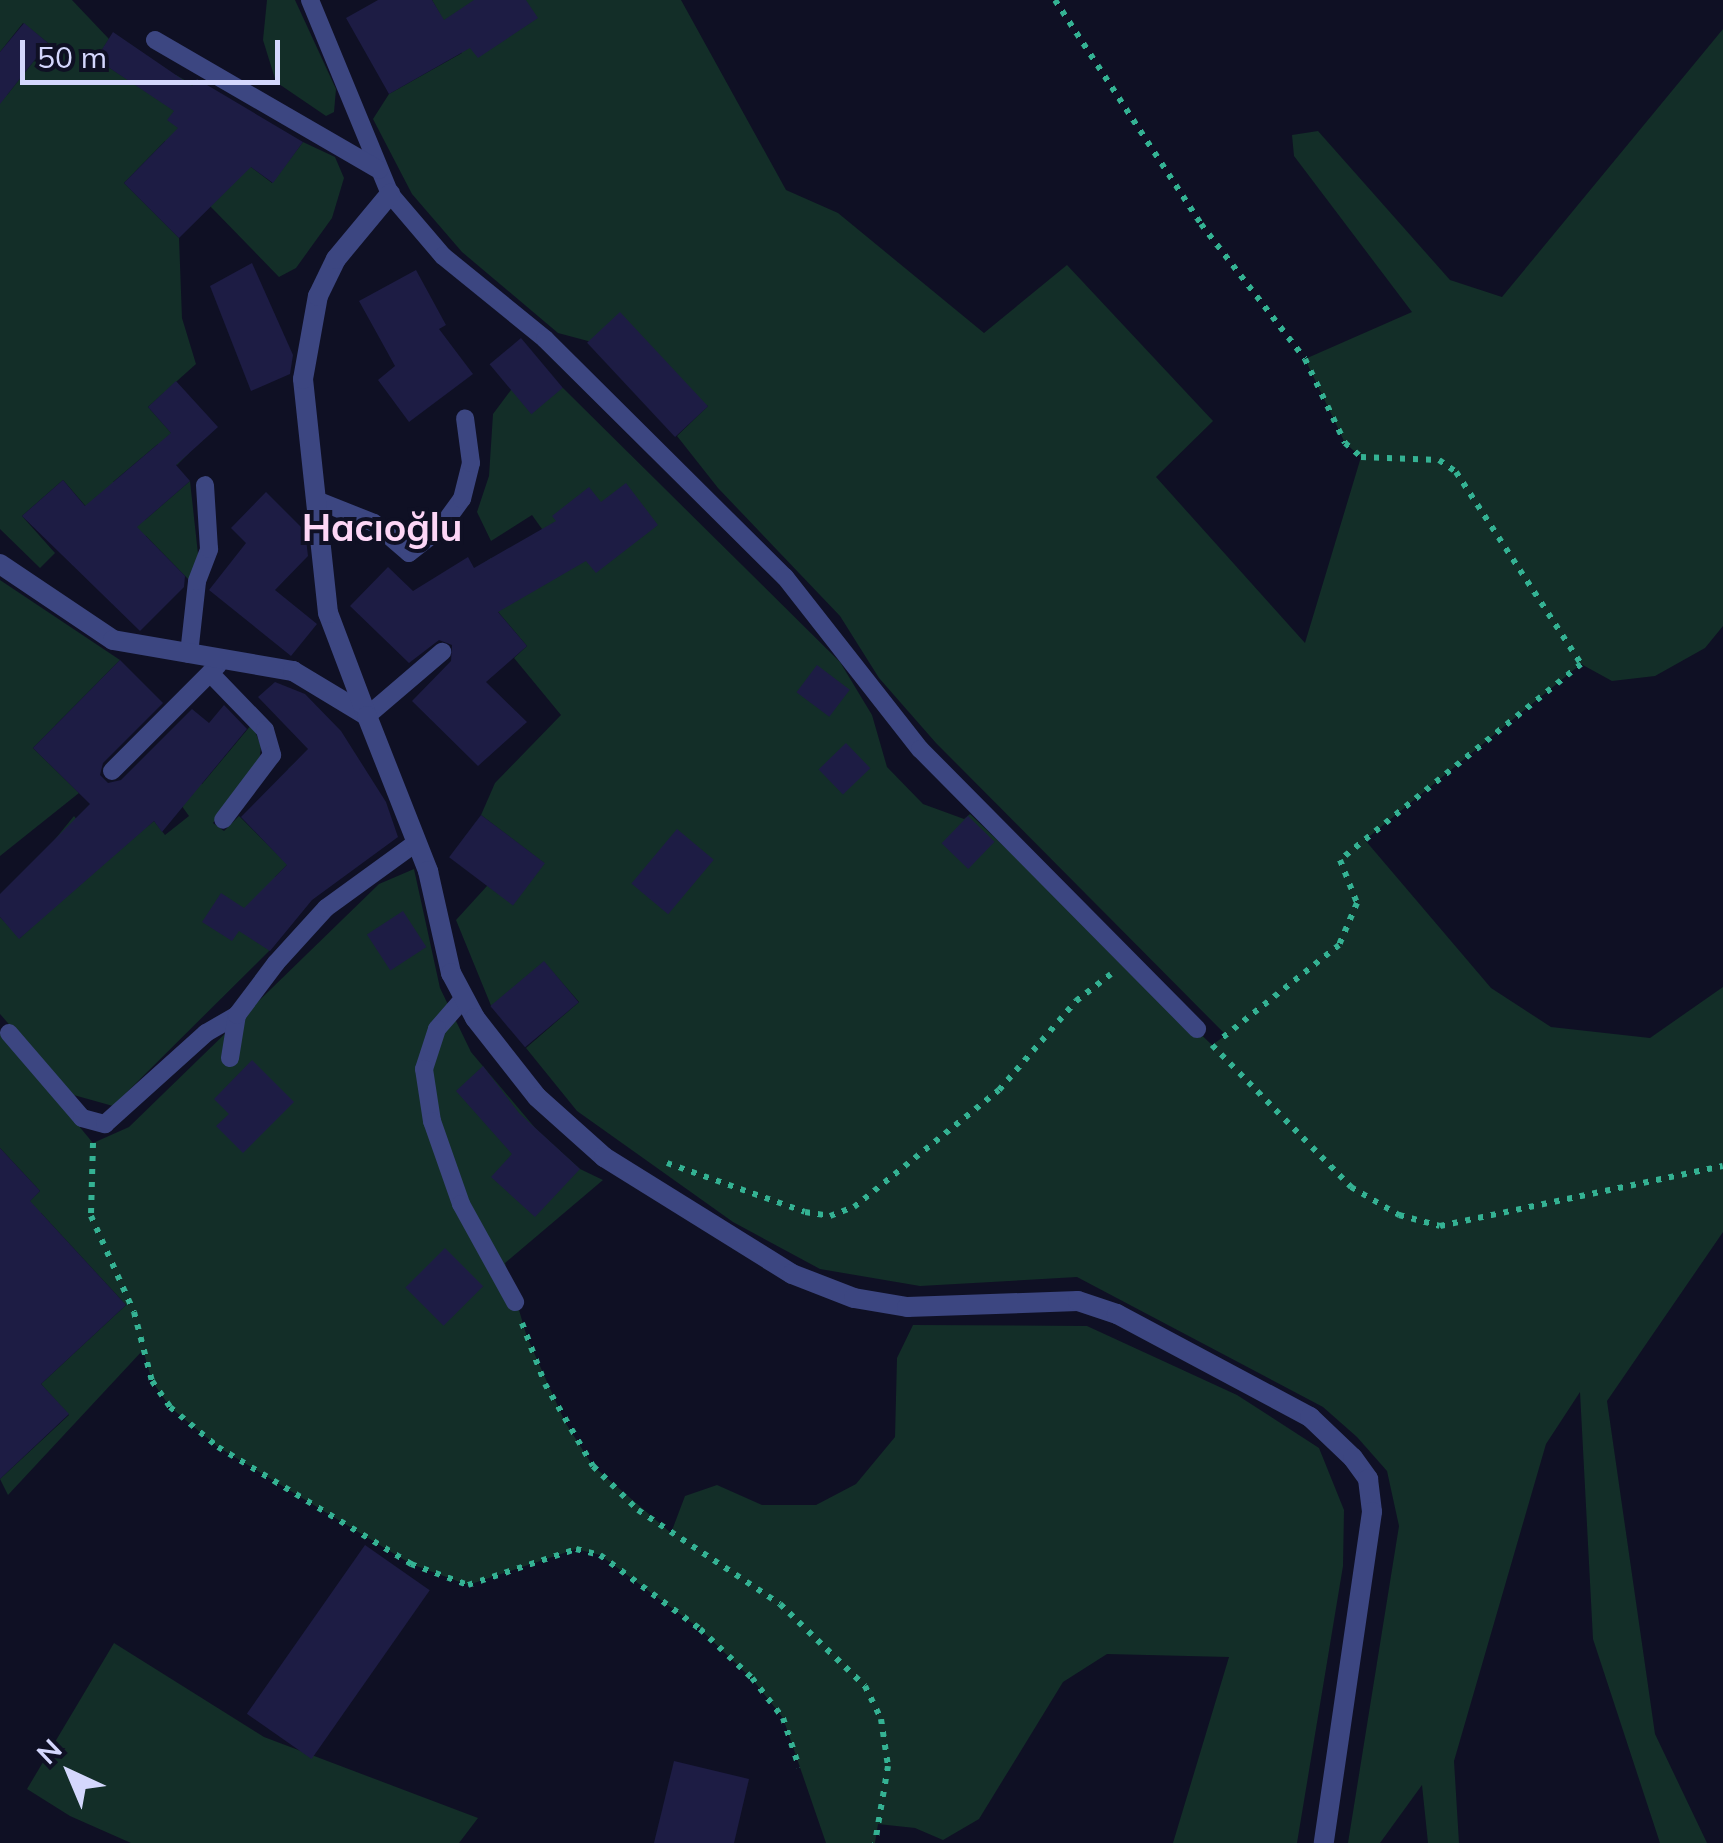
<!DOCTYPE html>
<html>
<head>
<meta charset="utf-8">
<style>
  body { margin:0 }
  #map { position:relative; width:1723px; height:1843px; overflow:hidden; background:#0f1024; font-family:Mulish,sans-serif }
  div>[style] { position:absolute }
  [style*='--x'] { left:calc(var(--x)*1px); top:calc(var(--y)*1px); width:calc(var(--w)*1px); rotate:calc(var(--a)*1deg) }
  .green>* { inset:0; background:#132e28 }
  .building>* { inset:0; background:#1d1c44; transform-origin:0 0 }
  .path>* { height:6px; margin-top:-3px; transform-origin:0; background:repeating-linear-gradient(90deg,#34b293 0 5px,transparent 0 13px) }
  .service>* { height:18px; margin:-9px; padding:0 9px; transform-origin:9px; border-radius:9px; background:#3c4681 }
  .minor>* { height:20px; margin:-10px; padding:0 10px; transform-origin:10px; border-radius:10px; background:#3c4681 }
  .tertiary>* { height:20px; margin:-10px; padding:0 10px; transform-origin:10px; border-radius:10px; background:#3c4681 }
  span { translate:-50% -50%; white-space:nowrap; text-align:center; line-height:1.15; -webkit-text-stroke:8px #0f1024; paint-order:stroke }
  .neighbourhood-label { font-size:38px; color:#fdd6f6; font-weight:700 }
  .north { position:absolute; left:20px; top:1723px; width:100px; height:100px; -webkit-text-stroke:8px #0f1024; paint-order:stroke; rotate:316deg; font-size:28px; font-weight:700; line-height:40px; text-align:center; color:#d4d7fd }
  .north::after { content:''; display:block; margin:auto; width:35px; height:45px; background:#d4d7fd; clip-path:polygon(50% 0,100% 100%,50% 72%,0 100%) }
  .scale { position:absolute; left:20px; top:40px; width:260px; height:45px; box-sizing:border-box; border:5px solid #d4d7fd; border-top:0; padding-left:12px; font-size:30px; line-height:35px; white-space:nowrap; color:#d4d7fd; -webkit-text-stroke:8px #0f1024; paint-order:stroke }
</style>
</head>
<body>
<div id="map">
  <div class="green">
    <div style="clip-path:polygon(0 0,72px 0,109px 39px,96px 59px,159px 100px,176px 75px,193px 85px,168px 120px,226px 148px,272px 183px,303px 142px,335px 157px,344px 178px,332px 218px,296px 268px,279px 277px,210px 206px,165px 141px,124px 183px,179px 238px,182px 318px,196px 364px,148px 407px,189px 453px,177px 465px,158px 444px,113px 482px,145px 520px,190px 481px,198px 554px,190px 581px,146px 536px,102px 525px,63px 480px,22px 516px,55px 553px,40px 568px,0 529px,0 90px,7px 95px,48px 43px,23px 23px,0 52px)"></div>
    <div style="clip-path:polygon(267px 0,295px 0,336px 89px,334px 112px,326px 116px,276px 82px,263px 40px)"></div>
    <div style="clip-path:polygon(432px 0,681px 0,786px 190px,838px 213px,984px 333px,1067px 265px,1213px 421px,1156px 477px,1305px 643px,1361px 457px,1345px 443px,1305px 359px,1412px 312px,1294px 156px,1292px 135px,1318px 131px,1450px 280px,1502px 297px,1723px 29px,1723px 626px,1705px 648px,1655px 676px,1612px 681px,1581px 664px,1365px 840px,1491px 988px,1551px 1027px,1650px 1038px,1723px 987px,1723px 1232px,1607px 1401px,1655px 1734px,1707px 1843px,1660px 1843px,1593px 1639px,1580px 1392px,1546px 1444px,1454px 1761px,1459px 1843px,1428px 1843px,1422px 1785px,1380px 1843px,1348px 1843px,1399px 1526px,1387px 1471px,1357px 1437px,1323px 1407px,1077px 1277px,920px 1286px,820px 1269px,733px 1222px,577px 1111px,526px 1048px,579px 1002px,544px 962px,492px 1008px,456px 920px,487px 886px,544px 863px,481px 815px,495px 783px,561px 715px,514px 658px,527px 646px,494px 607px,475px 569px,491px 558px,517px 601px,542px 529px,532px 515px,491px 541px,477px 512px,489px 476px,493px 414px,511px 390px,563px 388px,840px 662px,872px 715px,887px 767px,923px 804px,964px 819px,970px 814px,1212px 1045px,1226px 1035px,936px 743px,879px 678px,840px 616px,718px 488px,677px 436px,708px 406px,588px 341px,558px 333px,462px 252px,412px 194px,373px 119px,389px 94px,462px 53px)"></div>
    <div style="clip-path:polygon(0 580px,120px 660px,33px 748px,79px 793px,0 856px)"></div>
    <div style="clip-path:polygon(252px 724px,261px 746px,259px 764px,213px 823px,224px 831px,239px 816px,277px 854px,325px 807px,288px 769px,309px 750px,354px 794px,302px 839px,307px 845px,275px 877px,279px 880px,245px 934px,270px 950px,113px 1106px,70px 1094px,0 1014px,0 917px,20px 938px,74px 888px,43px 854px,74px 816px,107px 858px,154px 821px,165px 835px,189px 816px,148px 759px,158px 747px,202px 784px)"></div>
    <div style="clip-path:polygon(414px 869px,440px 988px,471px 1052px,536px 1129px,580px 1169px,603px 1180px,505px 1263px,527px 1337px,565px 1422px,593px 1466px,671px 1533px,685px 1496px,717px 1485px,762px 1505px,816px 1505px,856px 1484px,895px 1437px,897px 1358px,913px 1325px,1087px 1326px,1237px 1395px,1319px 1448px,1344px 1510px,1343px 1566px,1297px 1843px,1173px 1843px,1229px 1657px,1107px 1654px,1063px 1682px,979px 1819px,943px 1840px,915px 1828px,878px 1824px,875px 1843px,826px 1843px,783px 1718px,752px 1679px,700px 1629px,600px 1555px,576px 1549px,468px 1585px,411px 1564px,218px 1447px,170px 1407px,152px 1381px,143px 1350px,8px 1495px,0 1479px,69px 1415px,41px 1384px,126px 1305px,41px 1213px,0 1229px,40px 1191px,0 1148px,0 1031px,93px 1143px,129px 1127px,379px 884px)"></div>
    <div style="clip-path:polygon(114px 1643px,264px 1737px,478px 1818px,459px 1843px,131px 1843px,70px 1816px,27px 1789px)"></div>
  </div>
  <div class="building">
    <div style="clip-path:polygon(378px 0,432px 0,444px 20px,474px 0,526px 0,538px 18px,478px 58px,470px 48px,389px 94px,346px 18px)"></div>
    <div style="clip-path:polygon(24px 23px,48px 43px,0 104px,0 52px)"></div>
    <div style="clip-path:polygon(113px 32px,192px 86px,197px 79px,303px 142px,273px 183px,251px 167px,179px 238px,124px 183px,178px 128px,167px 120px,174px 111px,96px 59px)"></div>
    <div style="clip-path:polygon(252px 263px,293px 355px,290px 374px,251px 391px,210px 286px)"></div>
    <div style="clip-path:polygon(416px 270px,446px 325px,439px 329px,473px 374px,409px 422px,378px 380px,395px 366px,359px 301px)"></div>
    <div style="left:620px;top:312px;width:129px;height:45px;rotate:47deg"></div>
    <div style="left:521px;top:338px;width:65px;height:41px;rotate:50deg"></div>
    <div style="clip-path:polygon(176px 381px,218px 427px,176px 465px,190px 481px,137px 527px,185px 576px,184px 587px,140px 631px,22px 516px,63px 480px,85px 506px,171px 433px,148px 407px)"></div>
    <div style="clip-path:polygon(626px 483px,658px 525px,596px 573px,586px 561px,498px 612px,527px 646px,486px 682px,527px 722px,478px 766px,412px 701px,451px 661px,452px 645px,439px 640px,409px 663px,350px 606px,388px 567px,413px 591px,468px 557px,474px 568px,556px 521px,552px 516px,589px 487px,601px 502px)"></div>
    <div style="clip-path:polygon(266px 492px,305px 531px,308px 556px,275px 590px,317px 624px,291px 656px,209px 590px,246px 543px,231px 528px)"></div>
    <div style="clip-path:polygon(120px 660px,163px 703px,103px 763px,100px 775px,108px 783px,121px 780px,192px 709px,209px 723px,224px 705px,247px 729px,162px 832px,154px 821px,19px 939px,0 917px,0 894px,90px 804px,33px 748px)"></div>
    <div style="left:817px;top:665px;width:41px;height:34px;rotate:37deg"></div>
    <div style="clip-path:polygon(275px 682px,305px 694px,341px 731px,386px 802px,398px 837px,312px 900px,270px 951px,239px 931px,232px 941px,202px 922px,221px 893px,244px 908px,287px 865px,241px 817px,308px 749px,258px 697px)"></div>
    <div style="left:846px;top:743px;width:35px;height:38px;rotate:46deg"></div>
    <div style="left:481px;top:815px;width:80px;height:53px;rotate:37deg"></div>
    <div style="left:968px;top:816px;width:37px;height:38px;rotate:44deg"></div>
    <div style="left:677px;top:829px;width:48px;height:71px;rotate:40deg"></div>
    <div style="left:403px;top:911px;width:43px;height:43px;rotate:57deg"></div>
    <div style="left:544px;top:961px;width:54px;height:70px;rotate:50deg"></div>
    <div style="clip-path:polygon(252px 1060px,294px 1102px,243px 1153px,216px 1126px,229px 1114px,214px 1099px)"></div>
    <div style="clip-path:polygon(483px 1066px,519px 1113px,580px 1169px,535px 1217px,491px 1177px,512px 1154px,456px 1091px)"></div>
    <div style="clip-path:polygon(0 1148px,40px 1191px,30px 1201px,126px 1305px,41px 1384px,69px 1414px,0 1479px)"></div>
    <div style="left:445px;top:1248px;width:54px;height:56px;rotate:45deg"></div>
    <div style="left:365px;top:1545px;width:79px;height:206px;rotate:35deg"></div>
    <div style="clip-path:polygon(674px 1761px,749px 1779px,734px 1843px,654px 1843px)"></div>
  </div>
  <div class="path">
    <div style="--x:1055;--y:0;--w:267;--a:56.9"></div>
    <div style="--x:1201;--y:224;--w:170;--a:52.4"></div>
    <div style="--x:1305;--y:359;--w:93;--a:64.5"></div>
    <div style="--x:1345;--y:443;--w:21;--a:41"></div>
    <div style="--x:1361;--y:457;--w:78;--a:2.2"></div>
    <div style="--x:1439;--y:460;--w:21;--a:35"></div>
    <div style="--x:1456;--y:472;--w:229;--a:56.9"></div>
    <div style="--x:1581;--y:664;--w:311;--a:140.9"></div>
    <div style="--x:1340;--y:860;--w:46;--a:68.4"></div>
    <div style="--x:1357;--y:903;--w:46;--a:113.2"></div>
    <div style="--x:1339;--y:945;--w:151;--a:141.5"></div>
    <div style="--x:1212;--y:1045;--w:199;--a:45.6"></div>
    <div style="--x:1351;--y:1187;--w:56;--a:30.3"></div>
    <div style="--x:1399;--y:1215;--w:42;--a:15"></div>
    <div style="--x:1440;--y:1226;--w:289;--a:-12"></div>
    <div style="--x:93;--y:1143;--w:73;--a:91.6"></div>
    <div style="--x:91;--y:1216;--w:105;--a:65.9"></div>
    <div style="--x:134;--y:1312;--w:71;--a:75.4"></div>
    <div style="--x:152;--y:1381;--w:32;--a:55"></div>
    <div style="--x:170;--y:1407;--w:62;--a:39.8"></div>
    <div style="--x:218;--y:1447;--w:226;--a:31.2"></div>
    <div style="--x:411;--y:1564;--w:61;--a:20.2"></div>
    <div style="--x:468;--y:1585;--w:114;--a:-18.4"></div>
    <div style="--x:576;--y:1549;--w:25;--a:14"></div>
    <div style="--x:600;--y:1555;--w:124;--a:36.5"></div>
    <div style="--x:700;--y:1629;--w:71;--a:43.3"></div>
    <div style="--x:752;--y:1678;--w:51;--a:52.2"></div>
    <div style="--x:783;--y:1718;--w:52;--a:71.9"></div>
    <div style="--x:667;--y:1163;--w:146;--a:19.5"></div>
    <div style="--x:805;--y:1212;--w:25;--a:9"></div>
    <div style="--x:830;--y:1216;--w:26;--a:-21"></div>
    <div style="--x:854;--y:1207;--w:186;--a:-38.9"></div>
    <div style="--x:999;--y:1090;--w:118;--a:-49.1"></div>
    <div style="--x:1076;--y:1001;--w:44;--a:-37.6"></div>
    <div style="--x:522;--y:1323;--w:65;--a:69.3"></div>
    <div style="--x:545;--y:1384;--w:95;--a:59.7"></div>
    <div style="--x:593;--y:1466;--w:63;--a:44.4"></div>
    <div style="--x:638;--y:1510;--w:170;--a:33.5"></div>
    <div style="--x:780;--y:1604;--w:118;--a:44"></div>
    <div style="--x:865;--y:1686;--w:37;--a:64"></div>
    <div style="--x:881;--y:1719;--w:48;--a:81.5"></div>
    <div style="--x:888;--y:1766;--w:78;--a:99.6"></div>
  </div>
  <div class="service">
    <div style="--x:310;--y:0;--w:210;--a:67.6"></div>
    <div style="--x:390;--y:194;--w:82;--a:49.5"></div>
    <div style="--x:443;--y:256;--w:132;--a:39.1"></div>
    <div style="--x:545;--y:339;--w:338;--a:44.8"></div>
    <div style="--x:785;--y:577;--w:219;--a:51.9"></div>
    <div style="--x:920;--y:749;--w:394;--a:45.3"></div>
    <div style="--x:155;--y:40;--w:259;--a:30.1"></div>
    <div style="--x:319;--y:501;--w:59;--a:21.8"></div>
    <div style="--x:374;--y:523;--w:46;--a:40.6"></div>
    <div style="--x:409;--y:553;--w:39;--a:-38"></div>
    <div style="--x:440;--y:529;--w:37;--a:-54"></div>
    <div style="--x:462;--y:499;--w:37;--a:-76"></div>
    <div style="--x:471;--y:463;--w:45;--a:-97.6"></div>
    <div style="--x:189;--y:654;--w:73;--a:-83.7"></div>
    <div style="--x:197;--y:581;--w:34;--a:-69"></div>
    <div style="--x:209;--y:549;--w:64;--a:-93.6"></div>
    <div style="--x:210;--y:673;--w:79;--a:46"></div>
    <div style="--x:265;--y:730;--w:26;--a:74"></div>
    <div style="--x:272;--y:755;--w:81;--a:127"></div>
    <div style="--x:367;--y:716;--w:99;--a:-40.5"></div>
    <div style="--x:112;--y:771;--w:150;--a:-45"></div>
    <div style="--x:464;--y:998;--w:41;--a:131.1"></div>
    <div style="--x:437;--y:1029;--w:42;--a:108"></div>
    <div style="--x:424;--y:1069;--w:53;--a:81.3"></div>
    <div style="--x:432;--y:1121;--w:88;--a:70.7"></div>
    <div style="--x:461;--y:1204;--w:112;--a:61.1"></div>
    <div style="--x:9;--y:1033;--w:112;--a:49.3"></div>
    <div style="--x:82;--y:1118;--w:24;--a:15"></div>
    <div style="--x:105;--y:1124;--w:136;--a:-42"></div>
    <div style="--x:206;--y:1033;--w:36;--a:-30"></div>
    <div style="--x:230;--y:1058;--w:44;--a:-80.8"></div>
    <div style="--x:237;--y:1015;--w:65;--a:-53.1"></div>
    <div style="--x:276;--y:963;--w:74;--a:-47.7"></div>
    <div style="--x:326;--y:908;--w:112;--a:-36"></div>
  </div>
  <div class="minor">
    <div style="--x:0;--y:564;--w:136;--a:33.9"></div>
    <div style="--x:113;--y:640;--w:183;--a:9.8"></div>
    <div style="--x:293;--y:671;--w:85;--a:31.1"></div>
    <div style="--x:367;--y:716;--w:110;--a:-110.7"></div>
    <div style="--x:328;--y:613;--w:235;--a:-96.1"></div>
    <div style="--x:303;--y:379;--w:84;--a:-79.8"></div>
    <div style="--x:318;--y:296;--w:41;--a:-64.1"></div>
    <div style="--x:336;--y:259;--w:85;--a:-50.3"></div>
  </div>
  <div class="tertiary">
    <div style="--x:367;--y:716;--w:167;--a:68.5"></div>
    <div style="--x:428;--y:871;--w:105;--a:77.3"></div>
    <div style="--x:451;--y:973;--w:51;--a:61.9"></div>
    <div style="--x:475;--y:1018;--w:100;--a:51.9"></div>
    <div style="--x:537;--y:1097;--w:90;--a:41.8"></div>
    <div style="--x:604;--y:1157;--w:221;--a:31.9"></div>
    <div style="--x:792;--y:1274;--w:66;--a:21.2"></div>
    <div style="--x:854;--y:1298;--w:54;--a:9.6"></div>
    <div style="--x:907;--y:1307;--w:171;--a:-2"></div>
    <div style="--x:1078;--y:1301;--w:41;--a:18.4"></div>
    <div style="--x:1117;--y:1314;--w:219;--a:28.1"></div>
    <div style="--x:1310;--y:1417;--w:59;--a:43.6"></div>
    <div style="--x:1353;--y:1458;--w:26;--a:54"></div>
    <div style="--x:1368;--y:1479;--w:33;--a:83"></div>
    <div style="--x:1372;--y:1512;--w:334;--a:98.3"></div>
  </div>
  <div class="neighbourhood-label">
    <span style="left:382px;top:528px">Hacıoğlu</span>
  </div>
  <div class="north">N</div>
  <div class="scale">50 m</div>
</div>
</body>
</html>
